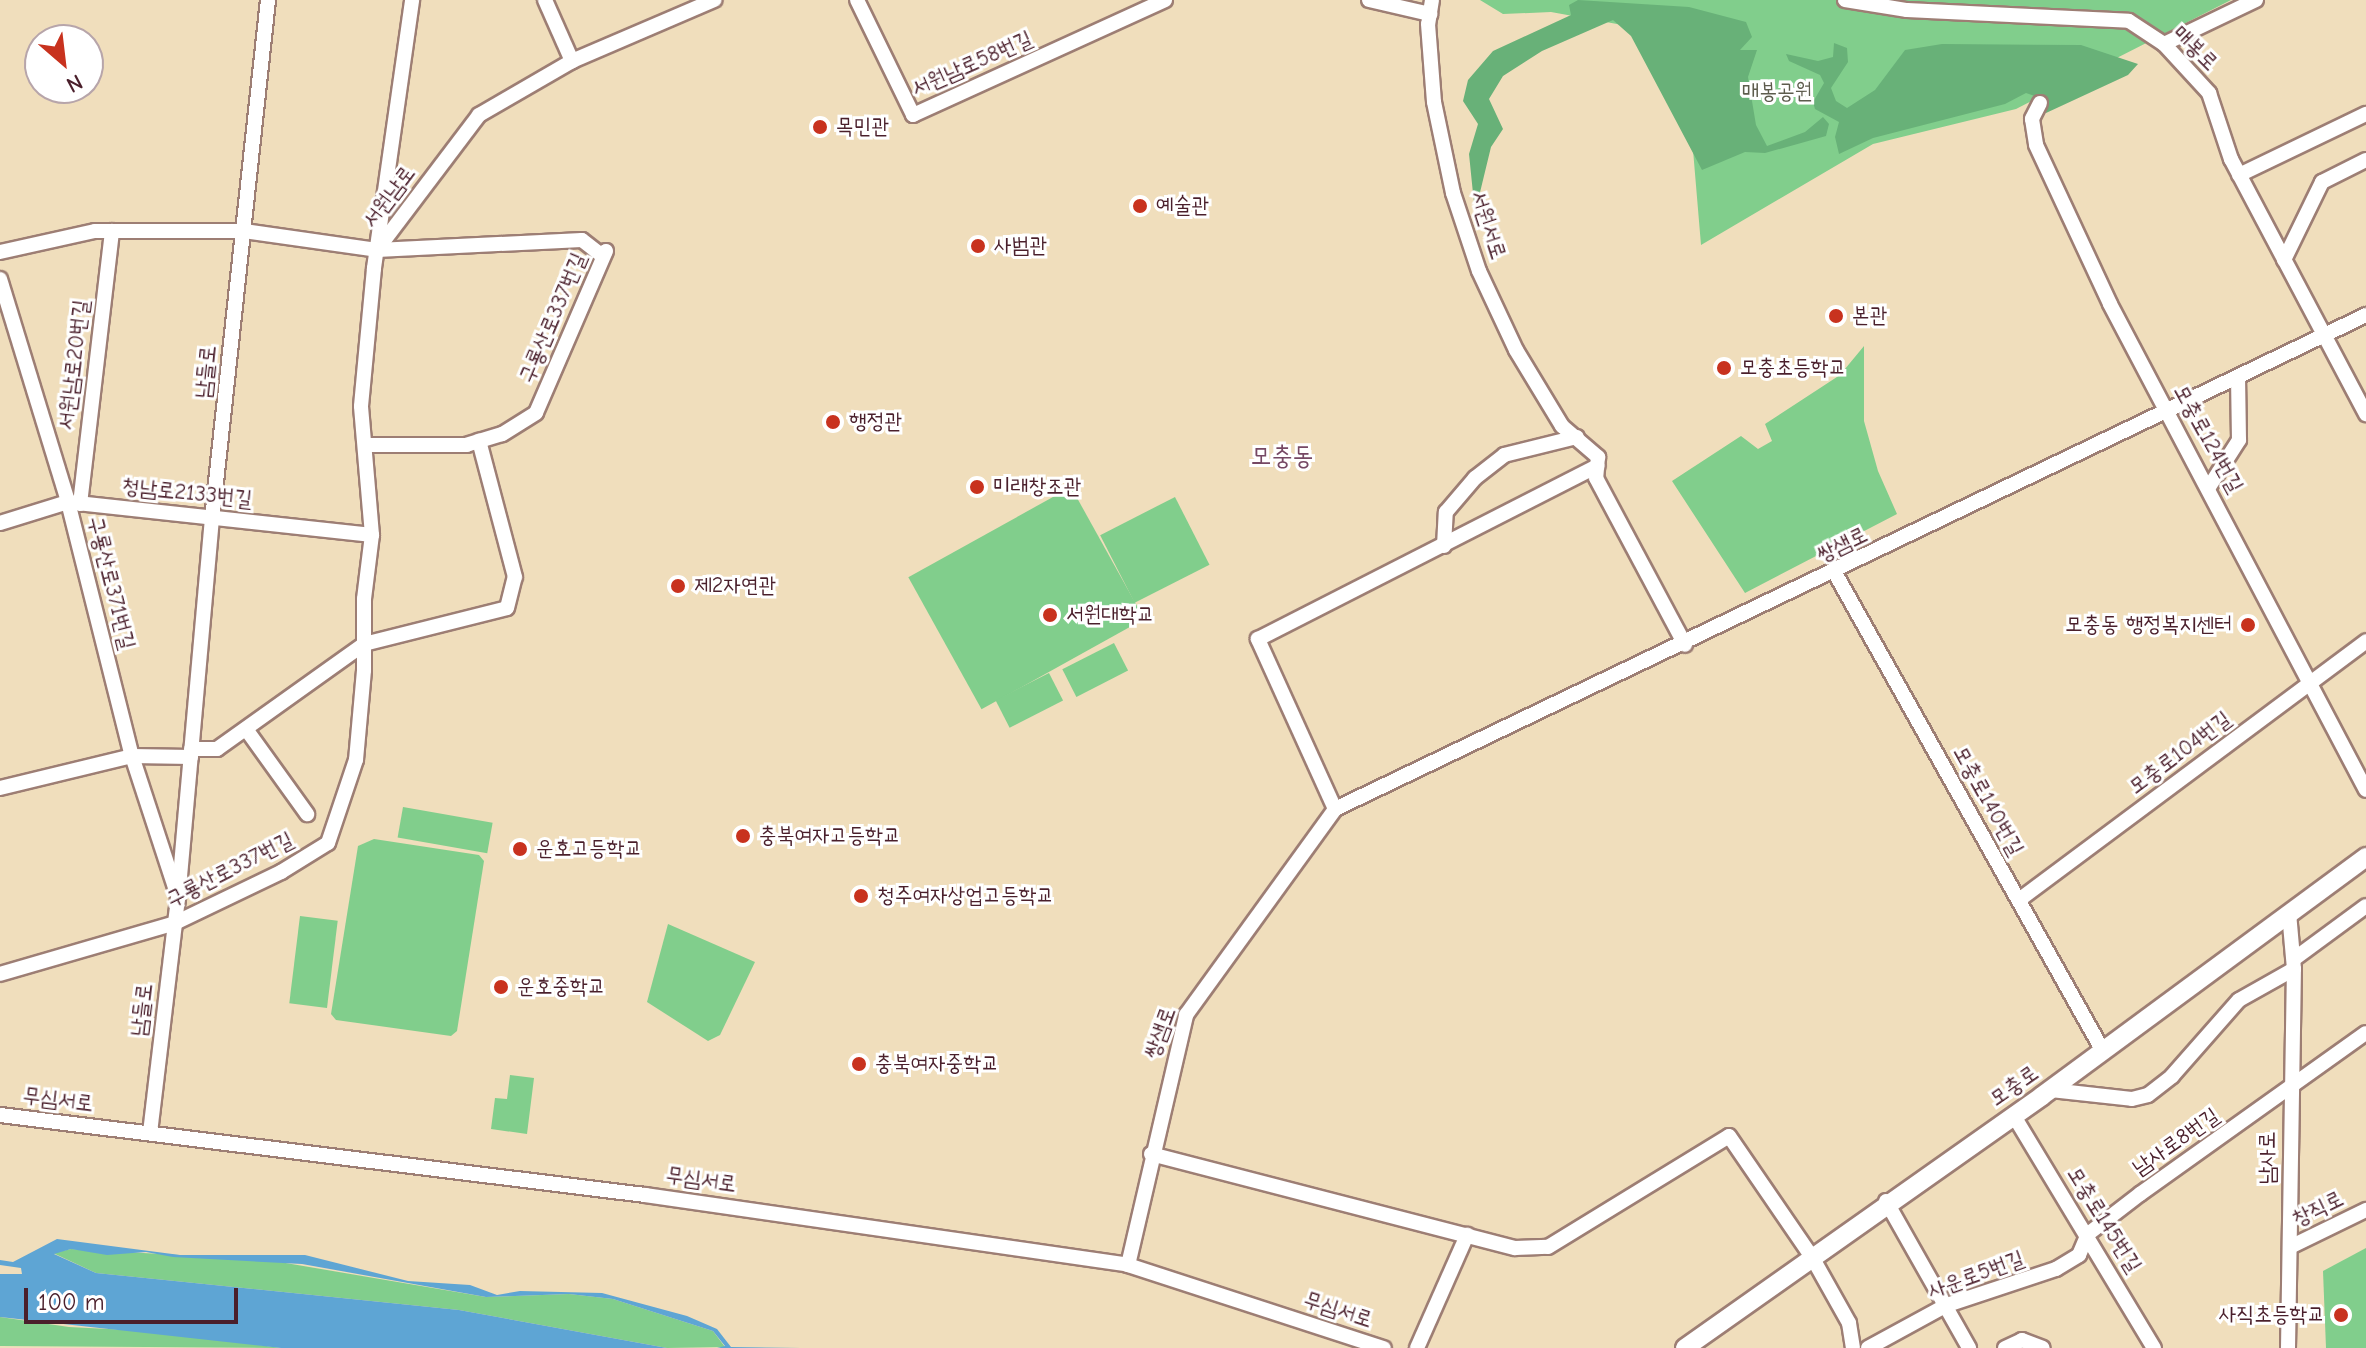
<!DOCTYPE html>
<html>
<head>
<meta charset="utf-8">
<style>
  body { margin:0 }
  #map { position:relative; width:2366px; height:1348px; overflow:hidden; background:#f0debc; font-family:"Comic Neue","Poor Story",sans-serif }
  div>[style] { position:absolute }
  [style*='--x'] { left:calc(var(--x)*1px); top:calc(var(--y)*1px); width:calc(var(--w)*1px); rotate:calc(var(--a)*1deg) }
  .green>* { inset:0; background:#81ce8c; transform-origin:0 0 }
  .forest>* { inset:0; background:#68b178 }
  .water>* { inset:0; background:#5ea5d4 }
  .roads { filter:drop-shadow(2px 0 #9d7e74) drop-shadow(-2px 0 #9d7e74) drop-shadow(0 2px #9d7e74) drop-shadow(0 -2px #9d7e74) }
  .minor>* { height:14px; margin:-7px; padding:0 7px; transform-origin:7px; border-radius:7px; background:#fff }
  .major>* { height:18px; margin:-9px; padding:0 9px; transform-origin:9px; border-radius:9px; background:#fff }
  .dots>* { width:22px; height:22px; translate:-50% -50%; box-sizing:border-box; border:4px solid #fff; border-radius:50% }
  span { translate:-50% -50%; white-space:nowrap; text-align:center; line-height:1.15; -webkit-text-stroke:6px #fff; paint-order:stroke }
  .street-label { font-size:22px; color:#4a1f2b }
  .park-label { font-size:22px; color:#5d5c4d }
  .poi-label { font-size:22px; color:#4a1f2b }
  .left { translate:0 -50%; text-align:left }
  .right { translate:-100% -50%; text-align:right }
  .quarter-label { font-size:26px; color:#764864 }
  .north { position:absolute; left:24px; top:24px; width:80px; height:80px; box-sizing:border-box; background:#fff; border:2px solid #b7a5aa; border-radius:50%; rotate:152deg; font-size:22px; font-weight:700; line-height:32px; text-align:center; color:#4a1f2b }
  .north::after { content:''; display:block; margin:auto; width:28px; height:36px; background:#c8321e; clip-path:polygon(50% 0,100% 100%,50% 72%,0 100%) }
  .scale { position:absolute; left:24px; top:1288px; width:214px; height:36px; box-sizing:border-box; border:4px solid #4a1f2b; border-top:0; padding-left:10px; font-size:24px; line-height:28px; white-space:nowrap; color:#4a1f2b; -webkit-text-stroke:6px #fff; paint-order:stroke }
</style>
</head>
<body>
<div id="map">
  <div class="green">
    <div style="clip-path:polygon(1480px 0,2231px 0,2016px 109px,1873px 144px,1701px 245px,1692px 138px,1628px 26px,1551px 12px,1503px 14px)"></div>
    <div style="clip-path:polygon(1864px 346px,1864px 421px,1878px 471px,1897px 514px,1745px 593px,1672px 481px,1741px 436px,1758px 449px,1772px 441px,1765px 424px,1840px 375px)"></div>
    <div style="left:1071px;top:487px;width:151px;height:186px;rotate:61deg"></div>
    <div style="left:1175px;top:497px;width:76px;height:84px;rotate:63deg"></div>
    <div style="left:1114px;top:643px;width:31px;height:58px;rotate:63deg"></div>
    <div style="left:1049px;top:673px;width:31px;height:60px;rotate:63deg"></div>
    <div style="left:403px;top:807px;width:91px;height:31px;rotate:10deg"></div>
    <div style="clip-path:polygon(374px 839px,479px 855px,484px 861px,457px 1031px,451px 1036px,336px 1020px,331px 1014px,358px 846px)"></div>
    <div style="left:300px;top:916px;width:38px;height:88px;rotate:7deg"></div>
    <div style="clip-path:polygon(668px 924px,755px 962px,720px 1035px,708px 1041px,647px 1002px)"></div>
    <div style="clip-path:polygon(510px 1075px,534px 1078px,527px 1134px,491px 1129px,495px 1098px,507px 1099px)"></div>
    <div style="clip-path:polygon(2366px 1248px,2366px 1348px,2326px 1348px,2323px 1271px)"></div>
    <div style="clip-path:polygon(71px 1249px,268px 1260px,486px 1297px,569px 1294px,613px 1299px,713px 1331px,725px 1347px,667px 1348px,459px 1310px,96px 1273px,53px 1253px)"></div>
    <div style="clip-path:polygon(0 1317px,69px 1327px,168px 1332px,281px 1348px,0 1346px)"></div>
  </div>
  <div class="forest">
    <div style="clip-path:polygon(1578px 0,1689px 7px,1746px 22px,1752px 37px,1740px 50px,1757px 50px,1748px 77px,1756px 125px,1767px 146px,1805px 132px,1823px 117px,1829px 124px,1826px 136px,1765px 153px,1745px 152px,1702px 170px,1631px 36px,1613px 20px,1542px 51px,1503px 76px,1489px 99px,1503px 129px,1491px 147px,1475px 213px,1469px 154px,1478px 124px,1463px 101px,1468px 80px,1493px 51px,1571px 15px,1569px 5px)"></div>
    <div style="clip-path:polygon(1834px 43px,1847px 48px,1848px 62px,1831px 88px,1836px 101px,1847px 108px,1875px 90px,1905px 50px,1942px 44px,2081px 45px,2138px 64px,2128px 75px,2046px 113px,2044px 99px,2026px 93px,2005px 104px,1873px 138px,1839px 154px,1835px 137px,1839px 122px,1815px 109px,1813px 102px,1824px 83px,1820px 75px,1789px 61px,1786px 54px,1818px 61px,1833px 57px)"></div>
  </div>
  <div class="water">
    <div style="clip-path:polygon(57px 1239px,180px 1255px,305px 1255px,408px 1281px,470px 1285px,497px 1295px,520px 1291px,602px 1293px,687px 1316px,717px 1329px,731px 1347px,801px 1348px,717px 1348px,725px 1346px,713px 1331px,613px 1299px,569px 1294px,486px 1297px,302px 1264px,173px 1257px,146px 1252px,107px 1255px,71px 1249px,54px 1254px,96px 1273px,459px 1310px,667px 1348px,281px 1348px,0 1317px,0 1274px,22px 1274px,21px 1268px,0 1265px,0 1260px,13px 1262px)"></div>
  </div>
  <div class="roads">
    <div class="minor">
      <div style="--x:545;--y:0;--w:67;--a:66.1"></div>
      <div style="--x:857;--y:0;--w:128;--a:64"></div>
      <div style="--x:913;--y:115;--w:277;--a:-24.5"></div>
      <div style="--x:1369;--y:0;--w:63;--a:12.9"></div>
      <div style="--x:1432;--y:0;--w:24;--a:99"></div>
      <div style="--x:1428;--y:24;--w:78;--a:85.6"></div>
      <div style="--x:1434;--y:102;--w:93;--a:78.2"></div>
      <div style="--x:1453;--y:193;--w:82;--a:71.6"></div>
      <div style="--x:1479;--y:271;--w:87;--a:64.9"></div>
      <div style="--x:1516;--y:350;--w:89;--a:58.8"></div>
      <div style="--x:1562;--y:426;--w:48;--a:40.7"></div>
      <div style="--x:1598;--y:457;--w:21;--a:95"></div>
      <div style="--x:1596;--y:478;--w:189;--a:61.9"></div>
      <div style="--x:1845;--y:0;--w:63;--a:9.2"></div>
      <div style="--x:1907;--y:10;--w:222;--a:2.8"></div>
      <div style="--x:2129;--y:21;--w:42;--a:33.3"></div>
      <div style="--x:2164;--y:44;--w:67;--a:47.4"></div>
      <div style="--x:2209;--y:93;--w:70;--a:71.6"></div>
      <div style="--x:2231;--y:159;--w:289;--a:62.1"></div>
      <div style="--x:2164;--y:44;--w:102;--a:-25.6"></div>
      <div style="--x:2040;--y:103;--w:18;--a:117"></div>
      <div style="--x:2032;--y:119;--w:26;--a:81"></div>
      <div style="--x:2036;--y:145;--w:175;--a:65"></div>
      <div style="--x:2110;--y:304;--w:549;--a:62.22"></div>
      <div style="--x:2239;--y:175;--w:141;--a:-25.7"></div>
      <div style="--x:380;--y:246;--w:164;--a:-52.9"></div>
      <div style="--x:479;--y:115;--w:108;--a:-30.1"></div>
      <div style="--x:572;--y:61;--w:155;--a:-23.2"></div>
      <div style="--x:0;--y:252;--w:97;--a:-12.5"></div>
      <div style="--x:95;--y:231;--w:149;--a:0"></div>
      <div style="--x:244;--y:231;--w:134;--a:8.1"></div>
      <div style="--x:377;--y:250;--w:205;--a:-2.8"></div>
      <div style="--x:582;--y:240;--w:24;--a:38"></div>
      <div style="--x:601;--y:255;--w:6;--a:-39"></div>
      <div style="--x:606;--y:251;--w:176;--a:113.4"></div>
      <div style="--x:536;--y:413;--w:40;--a:148"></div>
      <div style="--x:502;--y:434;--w:37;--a:163"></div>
      <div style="--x:467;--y:445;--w:99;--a:180"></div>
      <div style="--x:2284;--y:260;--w:87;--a:-64"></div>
      <div style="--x:2322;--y:182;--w:49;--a:-26.6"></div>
      <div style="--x:0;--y:279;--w:233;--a:73"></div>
      <div style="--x:68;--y:502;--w:262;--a:75.9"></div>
      <div style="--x:132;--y:756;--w:142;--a:71.9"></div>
      <div style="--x:2209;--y:487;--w:56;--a:-57.4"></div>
      <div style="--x:2239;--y:440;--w:63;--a:-90.9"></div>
      <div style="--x:80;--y:504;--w:275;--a:-83.3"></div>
      <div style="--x:0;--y:523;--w:71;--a:-17.2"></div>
      <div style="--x:68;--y:502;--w:306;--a:6.2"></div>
      <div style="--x:1444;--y:546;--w:34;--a:-87"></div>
      <div style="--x:1446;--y:512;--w:45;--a:-49.5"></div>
      <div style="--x:1475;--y:478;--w:37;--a:-38"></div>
      <div style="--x:1504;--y:455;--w:75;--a:-13.9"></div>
      <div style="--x:1835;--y:573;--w:548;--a:60.72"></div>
      <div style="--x:246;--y:729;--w:105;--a:54.3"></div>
      <div style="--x:191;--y:749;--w:26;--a:0"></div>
      <div style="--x:217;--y:749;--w:181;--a:-35.5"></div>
      <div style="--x:364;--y:644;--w:147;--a:-14.1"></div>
      <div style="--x:507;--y:608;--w:32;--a:-76"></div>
      <div style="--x:515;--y:577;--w:141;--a:-104.8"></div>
      <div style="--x:0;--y:788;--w:136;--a:-13.6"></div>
      <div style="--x:132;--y:756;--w:59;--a:1"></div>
      <div style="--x:1335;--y:809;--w:187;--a:-114.4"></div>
      <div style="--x:1258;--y:639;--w:381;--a:-27"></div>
      <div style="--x:2019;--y:900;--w:433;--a:-36.7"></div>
      <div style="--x:2294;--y:959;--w:89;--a:-36.4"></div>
      <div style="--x:0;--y:974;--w:182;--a:-16.2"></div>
      <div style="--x:175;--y:923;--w:118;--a:-25.7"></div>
      <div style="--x:281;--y:872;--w:55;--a:-31.7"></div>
      <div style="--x:328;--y:843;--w:88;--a:-71.4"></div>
      <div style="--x:356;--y:760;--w:90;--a:-84.9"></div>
      <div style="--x:364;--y:670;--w:71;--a:-90"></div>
      <div style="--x:364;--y:599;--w:64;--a:-82.9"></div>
      <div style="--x:372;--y:535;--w:129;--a:-94.9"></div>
      <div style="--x:361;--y:406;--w:139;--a:-84.6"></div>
      <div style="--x:374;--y:268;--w:271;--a:-81.9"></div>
      <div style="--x:2051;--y:1090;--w:81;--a:6.3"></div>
      <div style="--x:2132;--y:1099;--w:16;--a:-14"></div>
      <div style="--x:2148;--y:1095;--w:31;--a:-38"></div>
      <div style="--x:2172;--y:1076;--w:101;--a:-48.6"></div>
      <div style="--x:2239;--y:1000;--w:63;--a:-29.4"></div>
      <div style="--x:0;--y:1115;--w:650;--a:7.07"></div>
      <div style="--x:645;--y:1195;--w:488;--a:8.2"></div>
      <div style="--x:1128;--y:1265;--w:269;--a:18"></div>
      <div style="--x:2014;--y:1116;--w:271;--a:58.9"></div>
      <div style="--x:150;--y:1133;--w:236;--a:-83.2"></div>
      <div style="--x:178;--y:899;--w:382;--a:-84.9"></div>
      <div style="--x:212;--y:519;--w:522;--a:-83.84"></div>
      <div style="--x:1151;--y:1154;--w:376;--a:14.5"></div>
      <div style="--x:1515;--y:1248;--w:33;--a:-2"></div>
      <div style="--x:1548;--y:1247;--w:212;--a:-31.5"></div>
      <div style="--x:1729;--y:1136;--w:147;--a:55.6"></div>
      <div style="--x:1812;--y:1257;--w:76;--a:60.7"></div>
      <div style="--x:1849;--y:1323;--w:25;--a:81"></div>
      <div style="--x:1886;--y:1201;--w:169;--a:60.5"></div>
      <div style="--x:2290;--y:1247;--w:85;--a:-26"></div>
      <div style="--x:1128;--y:1265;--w:257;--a:-76.9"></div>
      <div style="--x:1186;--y:1015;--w:254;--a:-54.1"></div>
      <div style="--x:1335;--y:809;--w:1143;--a:-25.6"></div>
      <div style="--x:1417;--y:1348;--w:124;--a:-66.1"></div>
      <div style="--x:1868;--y:1348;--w:90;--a:-28.6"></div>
      <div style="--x:1947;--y:1305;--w:115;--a:-18.3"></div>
      <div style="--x:2056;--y:1269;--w:27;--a:-31"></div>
      <div style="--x:2079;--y:1255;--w:23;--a:-67"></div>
      <div style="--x:2088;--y:1234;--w:66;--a:-37.6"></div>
      <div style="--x:2140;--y:1194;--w:277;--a:-35.5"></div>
      <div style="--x:2005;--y:1348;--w:19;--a:-25"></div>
      <div style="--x:2022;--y:1340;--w:22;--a:21"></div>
      <div style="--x:2288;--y:1348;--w:379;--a:-89.1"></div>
      <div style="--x:2294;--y:969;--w:56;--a:-95.1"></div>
    </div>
    <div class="major">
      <div style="--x:1685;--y:1348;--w:437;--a:-35.2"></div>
      <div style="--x:2042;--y:1096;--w:403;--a:-36.4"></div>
    </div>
  </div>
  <div class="dots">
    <div style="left:820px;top:127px;background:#c8321e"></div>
    <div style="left:1140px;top:206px;background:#c8321e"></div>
    <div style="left:978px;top:246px;background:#c8321e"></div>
    <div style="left:1836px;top:316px;background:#c8321e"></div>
    <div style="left:1724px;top:368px;background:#c8321e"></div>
    <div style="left:833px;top:422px;background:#c8321e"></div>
    <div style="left:977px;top:487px;background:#c8321e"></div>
    <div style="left:678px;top:586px;background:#c8321e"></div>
    <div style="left:1050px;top:615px;background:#c8321e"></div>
    <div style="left:2248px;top:625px;background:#c8321e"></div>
    <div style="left:743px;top:836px;background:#c8321e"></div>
    <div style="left:520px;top:849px;background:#c8321e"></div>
    <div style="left:861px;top:896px;background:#c8321e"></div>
    <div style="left:501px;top:987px;background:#c8321e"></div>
    <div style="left:859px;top:1064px;background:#c8321e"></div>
    <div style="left:2341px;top:1315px;background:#c8321e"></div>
  </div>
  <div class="street-label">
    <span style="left:2195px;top:48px;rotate:45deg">매봉로</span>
    <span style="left:972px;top:64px;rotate:-24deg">서원남로58번길</span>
    <span style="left:389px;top:197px;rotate:-53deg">서원남로</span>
    <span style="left:1488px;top:225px;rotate:72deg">서원서로</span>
    <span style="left:553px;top:318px;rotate:-67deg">구룡산로337번길</span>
    <span style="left:74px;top:365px;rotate:-83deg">서원남로20번길</span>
    <span style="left:206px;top:372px;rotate:-84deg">남들로</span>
    <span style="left:2208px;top:439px;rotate:61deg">모충로124번길</span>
    <span style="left:187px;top:493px;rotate:6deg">청남로2133번길</span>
    <span style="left:1842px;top:545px;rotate:-26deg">쌍샘로</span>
    <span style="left:111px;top:583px;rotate:76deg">구룡산로371번길</span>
    <span style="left:2180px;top:753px;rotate:-37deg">모충로104번길</span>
    <span style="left:1988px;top:801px;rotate:61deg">모충로140번길</span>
    <span style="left:230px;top:870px;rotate:-27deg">구룡산로337번길</span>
    <span style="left:142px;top:1010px;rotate:-83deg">남들로</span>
    <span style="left:1160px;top:1033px;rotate:-70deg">쌍샘로</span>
    <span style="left:2014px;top:1086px;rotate:-35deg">모충로</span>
    <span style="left:58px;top:1100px;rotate:7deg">무심서로</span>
    <span style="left:2176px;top:1142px;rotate:-35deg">남사로8번길</span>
    <span style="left:2268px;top:1158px;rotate:-90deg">남사로</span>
    <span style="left:701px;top:1180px;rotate:8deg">무심서로</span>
    <span style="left:2318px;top:1209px;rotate:-26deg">창직로</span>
    <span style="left:2104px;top:1220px;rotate:58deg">모충로145번길</span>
    <span style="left:1976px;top:1275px;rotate:-20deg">사운로5번길</span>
    <span style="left:1338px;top:1310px;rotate:18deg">무심서로</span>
  </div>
  <div class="park-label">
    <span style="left:1777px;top:92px">매봉공원</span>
  </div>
  <div class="poi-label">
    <span class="left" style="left:836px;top:127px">목민관</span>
    <span class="left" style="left:1156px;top:206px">예술관</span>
    <span class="left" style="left:994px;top:246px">사범관</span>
    <span class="left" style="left:1852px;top:316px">본관</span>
    <span class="left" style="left:1740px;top:368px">모충초등학교</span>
    <span class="left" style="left:849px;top:422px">행정관</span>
    <span class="left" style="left:993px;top:487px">미래창조관</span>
    <span class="left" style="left:694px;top:586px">제2자연관</span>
    <span class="left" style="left:1066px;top:615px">서원대학교</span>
    <span class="right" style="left:2232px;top:625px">모충동 행정복지센터</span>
    <span class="left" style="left:759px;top:836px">충북여자고등학교</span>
    <span class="left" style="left:536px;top:849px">운호고등학교</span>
    <span class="left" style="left:877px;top:896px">청주여자상업고등학교</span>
    <span class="left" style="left:517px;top:987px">운호중학교</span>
    <span class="left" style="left:875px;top:1064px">충북여자중학교</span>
    <span class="right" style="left:2325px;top:1315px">사직초등학교</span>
  </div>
  <div class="quarter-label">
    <span style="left:1282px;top:457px">모충동</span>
  </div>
  <div class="north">N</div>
  <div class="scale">100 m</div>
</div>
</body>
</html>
